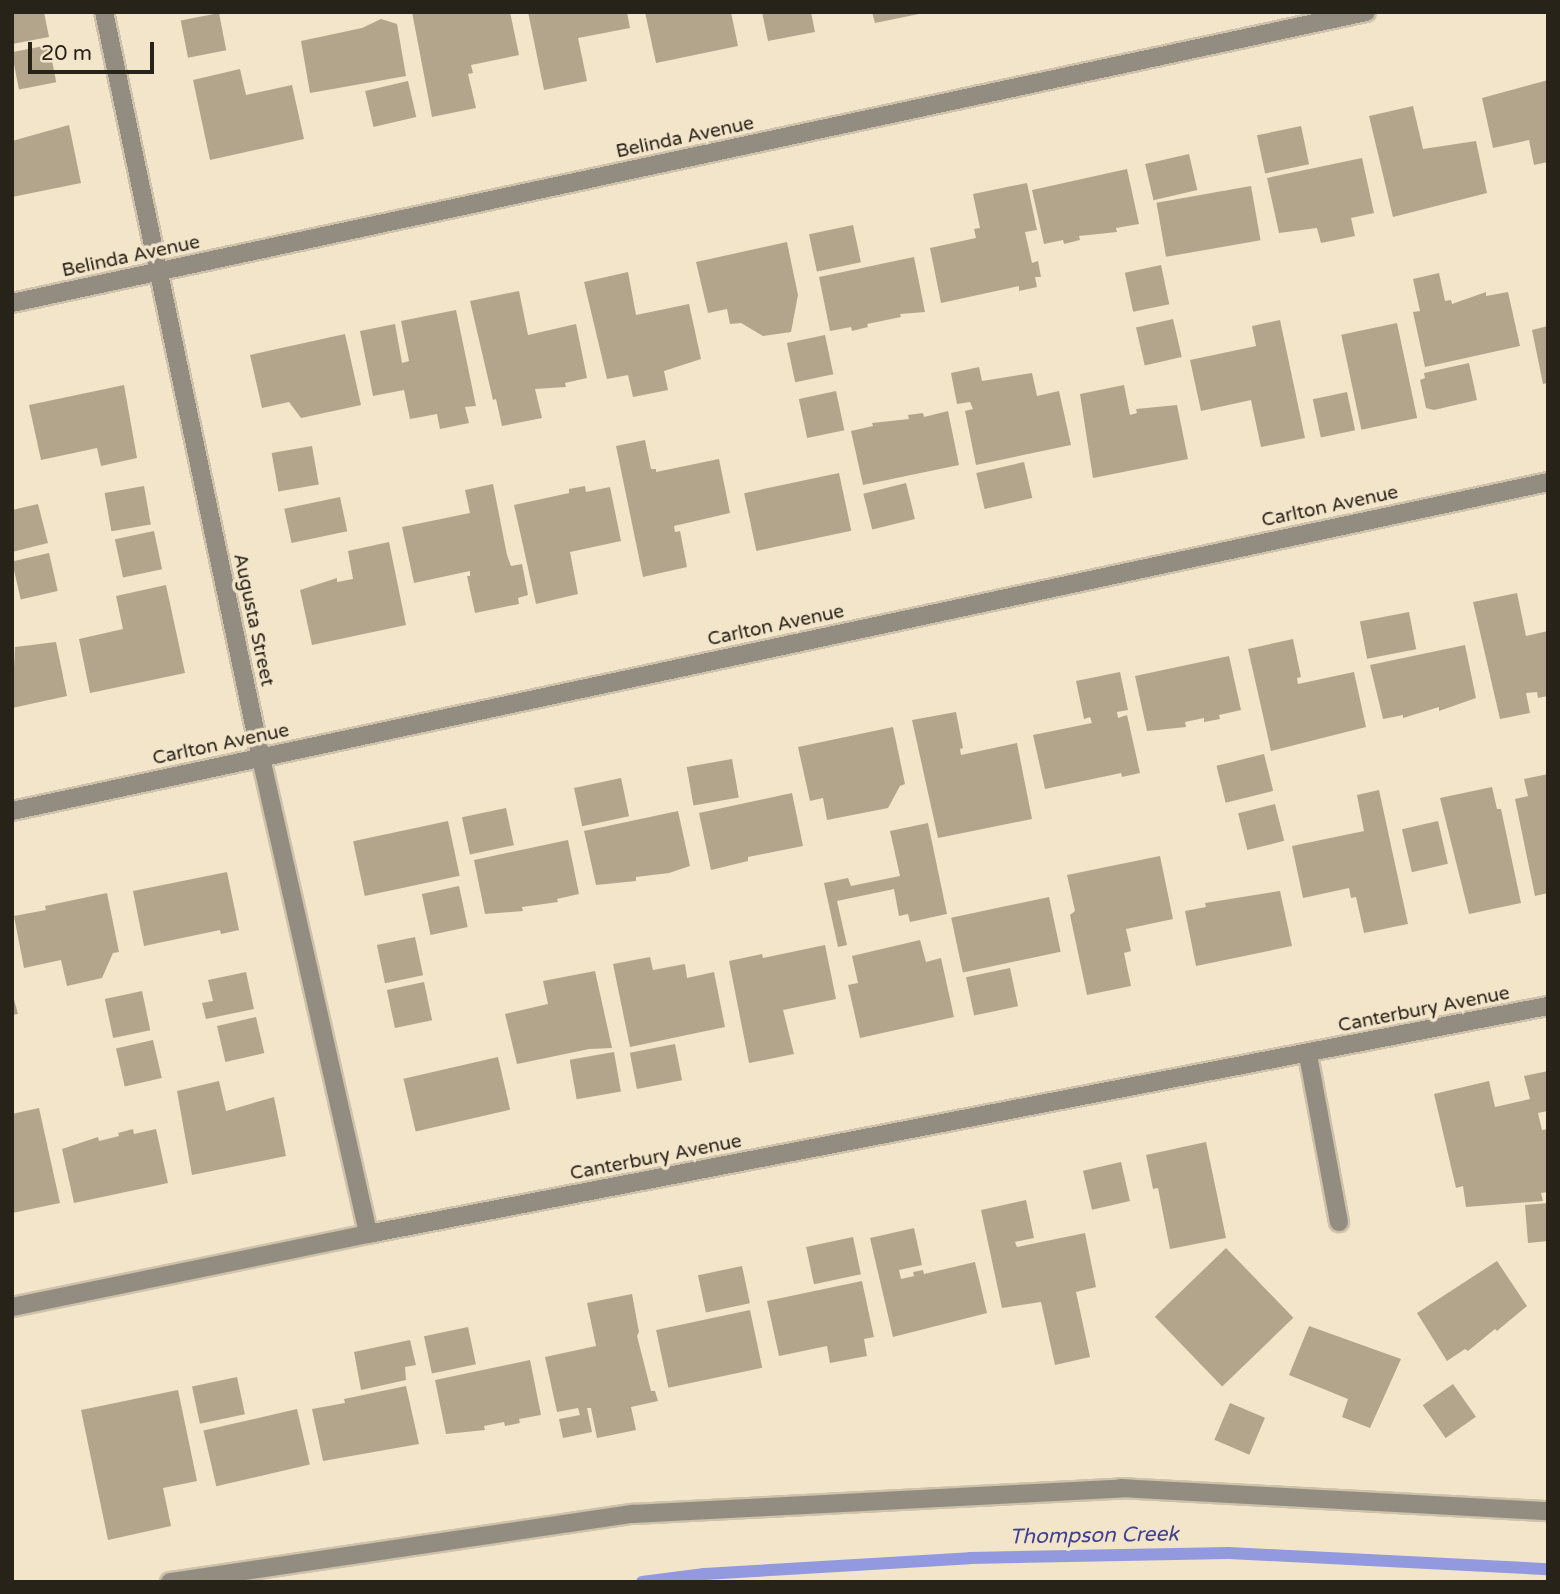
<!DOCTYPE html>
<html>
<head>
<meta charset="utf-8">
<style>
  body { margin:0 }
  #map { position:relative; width:1560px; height:1594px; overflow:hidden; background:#f3e5ca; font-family:"Varela Round",sans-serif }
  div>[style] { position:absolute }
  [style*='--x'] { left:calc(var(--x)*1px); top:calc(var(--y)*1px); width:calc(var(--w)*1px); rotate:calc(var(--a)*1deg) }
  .stream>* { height:12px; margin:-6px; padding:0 6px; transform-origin:6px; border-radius:6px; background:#9399df }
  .building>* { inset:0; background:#b3a58c; transform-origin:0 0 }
  .roads { filter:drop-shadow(2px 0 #cec2aa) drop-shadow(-2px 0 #cec2aa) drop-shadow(0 2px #cec2aa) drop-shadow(0 -2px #cec2aa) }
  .lane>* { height:18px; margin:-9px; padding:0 9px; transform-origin:9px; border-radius:9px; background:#928c81 }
  .street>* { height:18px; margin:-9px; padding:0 9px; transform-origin:9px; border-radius:9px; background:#928c81 }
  span { translate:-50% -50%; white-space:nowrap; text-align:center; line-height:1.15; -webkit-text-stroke:7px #f3e5ca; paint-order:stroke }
  .street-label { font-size:19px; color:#282319 }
  .water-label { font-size:21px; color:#414093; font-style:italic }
  .frame { position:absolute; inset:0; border:14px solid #282319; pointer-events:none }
  .scale { position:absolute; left:28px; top:42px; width:126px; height:32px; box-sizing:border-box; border:4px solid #282319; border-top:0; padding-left:9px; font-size:21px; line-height:24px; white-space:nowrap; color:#282319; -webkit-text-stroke:5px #f3e5ca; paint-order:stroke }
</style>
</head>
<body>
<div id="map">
  <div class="stream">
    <div style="--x:642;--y:1582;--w:63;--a:-7.4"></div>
    <div style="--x:704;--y:1574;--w:266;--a:-3.4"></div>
    <div style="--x:970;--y:1558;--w:259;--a:-1.1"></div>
    <div style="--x:1229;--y:1553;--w:319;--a:2.9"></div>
  </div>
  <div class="building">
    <div style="clip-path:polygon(12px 12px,44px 12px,49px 37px,12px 44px)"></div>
    <div style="clip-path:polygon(412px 12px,510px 12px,519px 55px,471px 65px,473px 73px,468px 74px,476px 108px,432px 117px)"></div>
    <div style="clip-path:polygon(528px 12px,627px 12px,630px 28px,578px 38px,587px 81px,544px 90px)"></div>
    <div style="clip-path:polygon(645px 12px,731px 12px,738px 46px,656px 63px)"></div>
    <div style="clip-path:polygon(762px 12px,811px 12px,815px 32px,768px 41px)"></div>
    <div style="clip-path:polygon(872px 12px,924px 12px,924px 13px,875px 23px)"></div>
    <div style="left:219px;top:13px;width:38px;height:39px;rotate:79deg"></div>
    <div style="clip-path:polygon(381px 19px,397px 24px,406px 76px,310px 93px,301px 41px,362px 28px)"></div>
    <div style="left:49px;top:45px;width:38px;height:38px;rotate:79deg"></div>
    <div style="clip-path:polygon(240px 69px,246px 95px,292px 85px,304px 139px,210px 160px,193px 80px)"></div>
    <div style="clip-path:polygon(1548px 80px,1548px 162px,1534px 165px,1529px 140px,1493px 148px,1482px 98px)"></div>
    <div style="left:408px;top:81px;width:37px;height:44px;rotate:77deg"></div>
    <div style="clip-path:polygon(1413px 106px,1423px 149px,1476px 141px,1487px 193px,1393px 217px,1369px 116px)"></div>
    <div style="clip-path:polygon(69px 125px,81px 183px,12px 197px,12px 141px)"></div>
    <div style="left:1301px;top:126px;width:39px;height:45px;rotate:78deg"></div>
    <div style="left:1189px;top:154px;width:37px;height:45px;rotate:77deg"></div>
    <div style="clip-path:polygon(1362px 158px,1374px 213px,1351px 218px,1355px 236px,1321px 243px,1317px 228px,1279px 233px,1267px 178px)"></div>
    <div style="clip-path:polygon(1127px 169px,1139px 224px,1116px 228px,1117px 232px,1079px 236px,1080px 240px,1064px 244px,1063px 240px,1044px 244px,1032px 190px)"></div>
    <div style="clip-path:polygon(1027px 183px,1037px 230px,1025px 232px,1032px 263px,1038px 261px,1041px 277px,1035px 277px,1037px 287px,1019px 291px,1019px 286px,941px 303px,930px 248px,976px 238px,974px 229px,980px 228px,973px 194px)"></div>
    <div style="left:1251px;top:186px;width:55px;height:96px;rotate:80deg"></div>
    <div style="left:853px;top:225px;width:38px;height:45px;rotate:78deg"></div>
    <div style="clip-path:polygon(787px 242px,798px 295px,791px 332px,763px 336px,741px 323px,730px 324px,727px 309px,708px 313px,696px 262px)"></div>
    <div style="clip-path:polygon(914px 257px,925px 312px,900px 314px,901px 317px,867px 324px,868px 327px,852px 331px,851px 327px,830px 331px,819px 277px)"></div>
    <div style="left:1161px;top:265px;width:40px;height:37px;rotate:78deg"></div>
    <div style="clip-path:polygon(628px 272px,636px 315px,689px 304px,701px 359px,664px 371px,668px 390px,633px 397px,628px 375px,607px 379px,584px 282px)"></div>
    <div style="clip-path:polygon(1439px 273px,1445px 301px,1451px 300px,1452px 304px,1486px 292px,1486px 296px,1508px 292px,1520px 346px,1425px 367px,1413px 312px,1420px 311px,1413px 279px)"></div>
    <div style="clip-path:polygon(519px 291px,528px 335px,576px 324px,587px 378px,565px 383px,566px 387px,535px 389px,542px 418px,502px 426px,496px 399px,493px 400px,470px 301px)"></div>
    <div style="clip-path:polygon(456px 310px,476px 406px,465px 407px,469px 423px,440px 429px,437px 414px,410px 419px,404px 390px,373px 396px,360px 331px,395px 324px,402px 363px,409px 361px,401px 321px)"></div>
    <div style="left:1173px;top:319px;width:39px;height:38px;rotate:77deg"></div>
    <div style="clip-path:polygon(1280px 320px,1305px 438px,1261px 447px,1251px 400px,1201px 411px,1190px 360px,1256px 346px,1252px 326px)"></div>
    <div style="left:1397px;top:323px;width:97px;height:57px;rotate:78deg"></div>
    <div style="clip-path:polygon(1548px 326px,1548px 383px,1543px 384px,1532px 330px)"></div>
    <div style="clip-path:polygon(345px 334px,361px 405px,301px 418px,289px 402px,262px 408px,250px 355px)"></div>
    <div style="left:825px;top:335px;width:40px;height:39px;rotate:78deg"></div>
    <div style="clip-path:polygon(1469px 363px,1477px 400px,1434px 410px,1426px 408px,1420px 380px,1425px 378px,1424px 373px)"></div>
    <div style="clip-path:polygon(979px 367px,982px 381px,1032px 373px,1037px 396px,1059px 391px,1071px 445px,976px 465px,965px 411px,973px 409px,970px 402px,957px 404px,951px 373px)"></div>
    <div style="clip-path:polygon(124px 385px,137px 458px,101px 466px,97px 448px,41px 460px,29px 405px)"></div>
    <div style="clip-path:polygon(1124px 385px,1130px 415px,1137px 413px,1136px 409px,1177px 405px,1188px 459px,1093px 478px,1080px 394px)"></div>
    <div style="left:836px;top:391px;width:40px;height:38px;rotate:78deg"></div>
    <div style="left:1347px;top:392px;width:39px;height:35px;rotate:78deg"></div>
    <div style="clip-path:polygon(948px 411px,959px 465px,863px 485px,851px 431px,873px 426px,872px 423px,909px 419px,908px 415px,923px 413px,924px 417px)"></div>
    <div style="clip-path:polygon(645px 440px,651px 469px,656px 469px,656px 472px,719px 459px,730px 513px,674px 526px,675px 532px,680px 531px,687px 567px,643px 577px,616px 446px)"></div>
    <div style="left:312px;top:446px;width:39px;height:41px;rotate:80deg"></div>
    <div style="left:1024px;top:462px;width:37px;height:49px;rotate:77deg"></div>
    <div style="left:839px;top:473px;width:59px;height:97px;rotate:78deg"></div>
    <div style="left:906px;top:483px;width:37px;height:44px;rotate:76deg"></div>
    <div style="clip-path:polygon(493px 484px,507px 555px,511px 566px,522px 564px,528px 595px,518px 598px,519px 604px,475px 613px,467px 576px,470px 576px,470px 571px,414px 583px,402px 527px,470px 513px,465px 490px)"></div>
    <div style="left:144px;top:486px;width:39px;height:40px;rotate:80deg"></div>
    <div style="clip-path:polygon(585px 486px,586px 492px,610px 487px,621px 541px,570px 552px,578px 594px,536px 604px,514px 505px,569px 493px,569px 489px)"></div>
    <div style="left:340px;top:497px;width:35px;height:57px;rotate:78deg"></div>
    <div style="clip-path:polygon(38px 504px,48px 543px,12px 552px,12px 510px)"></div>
    <div style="left:154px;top:531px;width:39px;height:40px;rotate:78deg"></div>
    <div style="clip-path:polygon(389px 542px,406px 625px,312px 645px,300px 590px,337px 578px,337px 582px,353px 579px,348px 551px)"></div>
    <div style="left:49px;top:553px;width:39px;height:38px;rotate:77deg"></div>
    <div style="clip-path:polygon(166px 585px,185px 673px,90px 693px,79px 639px,123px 629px,116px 596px)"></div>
    <div style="clip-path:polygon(1517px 593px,1526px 636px,1548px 631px,1548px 696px,1538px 698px,1537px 692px,1526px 693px,1530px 713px,1500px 719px,1473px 602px)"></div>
    <div style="left:1409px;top:612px;width:38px;height:50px;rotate:79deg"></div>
    <div style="clip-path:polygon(1293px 639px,1301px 677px,1297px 678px,1298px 684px,1354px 672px,1366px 727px,1271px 751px,1248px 649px)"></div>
    <div style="clip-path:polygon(56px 642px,67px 696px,12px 708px,15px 647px)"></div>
    <div style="clip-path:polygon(1465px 645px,1476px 698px,1439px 711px,1439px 707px,1403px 718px,1403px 715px,1383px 719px,1370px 665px)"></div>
    <div style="clip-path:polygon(1229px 656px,1241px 710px,1219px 715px,1220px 719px,1204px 722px,1204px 718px,1185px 722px,1186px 727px,1147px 731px,1135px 676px)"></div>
    <div style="clip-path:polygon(1120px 672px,1128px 710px,1117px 712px,1118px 718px,1127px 715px,1140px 773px,1122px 777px,1121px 773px,1045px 789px,1033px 735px,1092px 723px,1090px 717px,1084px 719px,1076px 681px)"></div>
    <div style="clip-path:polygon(956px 712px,963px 748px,960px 749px,961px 755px,1017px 743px,1032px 819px,938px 838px,912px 720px)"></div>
    <div style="clip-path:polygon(893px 727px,905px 784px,900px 786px,888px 808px,827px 820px,823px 798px,810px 801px,798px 747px)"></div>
    <div style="left:1264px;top:754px;width:38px;height:49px;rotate:76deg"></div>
    <div style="left:732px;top:759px;width:39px;height:46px;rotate:80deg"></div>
    <div style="clip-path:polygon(1548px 774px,1548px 893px,1535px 896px,1515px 799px,1528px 796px,1524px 779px)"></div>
    <div style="left:621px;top:778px;width:39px;height:48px;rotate:78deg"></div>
    <div style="clip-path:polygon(1492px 787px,1497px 809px,1501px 809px,1521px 903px,1469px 914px,1440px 798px)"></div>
    <div style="clip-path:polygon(1379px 790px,1408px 924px,1364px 933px,1356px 897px,1351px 898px,1349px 888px,1303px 898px,1292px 846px,1364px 831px,1357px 795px)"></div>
    <div style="clip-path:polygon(792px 793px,803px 846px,748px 857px,748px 861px,711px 870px,699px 813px)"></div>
    <div style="left:1275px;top:804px;width:38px;height:38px;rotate:76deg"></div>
    <div style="left:506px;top:808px;width:38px;height:45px;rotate:78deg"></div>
    <div style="clip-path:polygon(678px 811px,690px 866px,669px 873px,636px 877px,636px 881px,596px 885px,584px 831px)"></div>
    <div style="left:448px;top:821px;width:56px;height:97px;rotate:78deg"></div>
    <div style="left:1438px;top:821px;width:44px;height:37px;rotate:77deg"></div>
    <div style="clip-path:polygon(928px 823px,947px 914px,910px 922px,908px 914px,899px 916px,894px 889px,837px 901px,847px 945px,838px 947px,824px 883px,848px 878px,851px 886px,900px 876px,890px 831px)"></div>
    <div style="clip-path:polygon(568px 840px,579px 894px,557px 899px,558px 902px,522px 907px,523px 911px,485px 914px,474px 860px)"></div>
    <div style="clip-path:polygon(1160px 856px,1173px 919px,1126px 929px,1131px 951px,1124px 953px,1131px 986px,1087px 995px,1070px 915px,1075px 911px,1067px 875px)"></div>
    <div style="clip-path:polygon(227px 872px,239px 930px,221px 934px,220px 930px,144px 946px,133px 891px)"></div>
    <div style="left:459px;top:886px;width:42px;height:38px;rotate:78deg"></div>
    <div style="clip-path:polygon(1280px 891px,1292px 946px,1196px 966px,1185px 911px,1206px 907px,1205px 903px)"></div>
    <div style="clip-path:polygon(107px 893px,119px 952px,113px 953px,102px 978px,67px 986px,61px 960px,24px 968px,14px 916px,46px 910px,45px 906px)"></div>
    <div style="left:1049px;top:897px;width:56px;height:100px;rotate:78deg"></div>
    <div style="left:415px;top:937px;width:39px;height:39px;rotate:78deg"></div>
    <div style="clip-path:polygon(920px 940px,926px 962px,941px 958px,954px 1017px,860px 1038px,848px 985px,858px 983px,852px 956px)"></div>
    <div style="clip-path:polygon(825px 945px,836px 999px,783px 1010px,794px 1054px,749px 1063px,729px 961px,762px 954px,763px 958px)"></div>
    <div style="clip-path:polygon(650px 957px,653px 970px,685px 964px,687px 978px,714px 972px,725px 1027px,630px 1047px,613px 964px)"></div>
    <div style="left:1010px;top:968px;width:39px;height:45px;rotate:78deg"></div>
    <div style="clip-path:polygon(595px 971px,612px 1048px,589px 1049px,517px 1064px,505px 1014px,548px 1004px,543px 981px)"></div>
    <div style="clip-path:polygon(246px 972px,254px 1009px,206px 1019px,202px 1003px,213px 1001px,208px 980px)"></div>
    <div style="left:424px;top:982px;width:39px;height:38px;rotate:78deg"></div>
    <div style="left:142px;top:991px;width:40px;height:38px;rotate:78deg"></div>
    <div style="clip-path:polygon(12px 992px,18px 1014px,12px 1015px)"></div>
    <div style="left:256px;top:1017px;width:37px;height:40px;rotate:77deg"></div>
    <div style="left:153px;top:1040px;width:39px;height:38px;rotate:77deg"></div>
    <div style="left:675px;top:1044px;width:37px;height:46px;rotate:79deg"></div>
    <div style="left:614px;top:1052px;width:40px;height:45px;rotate:80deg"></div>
    <div style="left:498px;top:1057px;width:54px;height:97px;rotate:77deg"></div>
    <div style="clip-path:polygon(1548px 1071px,1548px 1111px,1538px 1113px,1542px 1130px,1547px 1129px,1548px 1134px,1548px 1192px,1541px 1193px,1543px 1201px,1466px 1207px,1463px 1186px,1456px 1188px,1434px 1094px,1489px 1081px,1495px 1107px,1530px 1099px,1524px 1076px)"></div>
    <div style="clip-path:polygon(219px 1081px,226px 1111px,274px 1097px,286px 1156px,192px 1175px,177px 1091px)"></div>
    <div style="clip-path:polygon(39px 1108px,60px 1203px,12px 1213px,12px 1114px)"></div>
    <div style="clip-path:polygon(133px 1129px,134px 1134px,156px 1129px,168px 1183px,74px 1203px,62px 1149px,98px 1137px,99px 1141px,119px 1136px,118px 1133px)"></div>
    <div style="clip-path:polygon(1206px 1142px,1226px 1238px,1170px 1249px,1158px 1188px,1153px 1189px,1146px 1155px)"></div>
    <div style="left:1121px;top:1162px;width:40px;height:39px;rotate:77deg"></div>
    <div style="clip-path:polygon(1026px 1200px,1034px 1238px,1015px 1242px,1017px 1247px,1085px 1233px,1096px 1287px,1076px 1292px,1090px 1357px,1055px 1365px,1041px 1302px,1002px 1308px,981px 1210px)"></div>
    <div style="clip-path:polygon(1548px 1203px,1548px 1241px,1528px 1243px,1525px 1205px)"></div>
    <div style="clip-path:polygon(914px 1228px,922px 1265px,899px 1270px,901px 1279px,914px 1276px,913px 1272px,923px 1270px,924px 1274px,975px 1262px,987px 1313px,893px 1337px,870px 1238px)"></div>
    <div style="left:853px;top:1237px;width:38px;height:48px;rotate:78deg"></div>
    <div style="left:1226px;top:1248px;width:97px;height:99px;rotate:46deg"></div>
    <div style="clip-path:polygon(1497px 1261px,1527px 1306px,1497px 1331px,1495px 1329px,1468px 1351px,1465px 1349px,1447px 1361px,1417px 1313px)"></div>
    <div style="left:742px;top:1266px;width:38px;height:45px;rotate:78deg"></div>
    <div style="clip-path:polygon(862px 1281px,874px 1337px,864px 1339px,867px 1356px,830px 1363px,827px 1346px,779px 1356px,767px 1301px)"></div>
    <div style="clip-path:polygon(632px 1294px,639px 1332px,637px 1336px,651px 1391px,655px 1391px,658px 1401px,631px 1407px,636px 1430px,597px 1438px,591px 1408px,587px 1408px,592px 1432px,563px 1438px,559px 1419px,580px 1415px,578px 1408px,557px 1412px,545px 1357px,596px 1346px,587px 1303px)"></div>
    <div style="left:750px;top:1310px;width:59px;height:96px;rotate:78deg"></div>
    <div style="clip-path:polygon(1309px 1326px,1401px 1359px,1370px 1428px,1342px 1417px,1348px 1399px,1289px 1375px)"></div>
    <div style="left:468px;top:1327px;width:38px;height:45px;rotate:78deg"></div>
    <div style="clip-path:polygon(410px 1340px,416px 1365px,405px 1367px,406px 1380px,361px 1390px,354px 1352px)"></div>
    <div style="clip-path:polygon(530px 1360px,541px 1415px,519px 1419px,520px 1423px,505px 1426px,504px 1422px,484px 1426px,485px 1430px,446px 1434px,435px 1380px)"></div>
    <div style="left:237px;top:1377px;width:38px;height:46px;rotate:78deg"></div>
    <div style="left:1453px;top:1384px;width:40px;height:37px;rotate:55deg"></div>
    <div style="clip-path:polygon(406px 1386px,419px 1444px,323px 1461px,312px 1409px,345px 1403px,344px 1399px)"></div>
    <div style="clip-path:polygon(178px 1390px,197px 1481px,163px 1488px,171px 1526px,108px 1540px,81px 1410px)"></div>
    <div style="left:1230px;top:1403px;width:38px;height:40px;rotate:23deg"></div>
    <div style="left:297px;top:1409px;width:57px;height:96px;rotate:77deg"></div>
  </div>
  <div class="roads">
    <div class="lane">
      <div style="--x:170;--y:1582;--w:468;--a:-8.4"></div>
      <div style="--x:633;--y:1514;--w:489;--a:-3"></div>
      <div style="--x:1121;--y:1488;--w:428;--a:3.1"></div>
    </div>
    <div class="street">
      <div style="--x:104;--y:12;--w:762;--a:78.12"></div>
      <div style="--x:261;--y:758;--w:488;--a:77.3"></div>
      <div style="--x:12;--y:303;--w:1385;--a:-12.13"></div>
      <div style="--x:12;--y:811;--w:1571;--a:-12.09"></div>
      <div style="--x:1308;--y:1055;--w:170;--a:79.5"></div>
      <div style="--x:12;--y:1307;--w:363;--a:-11.6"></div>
      <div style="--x:368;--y:1234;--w:1202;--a:-10.94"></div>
    </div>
  </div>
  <div class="street-label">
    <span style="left:685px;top:138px;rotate:-12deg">Belinda Avenue</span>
    <span style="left:131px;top:257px;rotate:-12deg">Belinda Avenue</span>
    <span style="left:1330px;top:507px;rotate:-12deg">Carlton Avenue</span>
    <span style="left:253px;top:620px;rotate:78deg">Augusta Street</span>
    <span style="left:776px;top:626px;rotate:-12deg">Carlton Avenue</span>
    <span style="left:221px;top:745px;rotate:-12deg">Carlton Avenue</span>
    <span style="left:1424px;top:1010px;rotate:-11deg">Canterbury Avenue</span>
    <span style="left:656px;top:1158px;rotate:-11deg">Canterbury Avenue</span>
  </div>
  <div class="water-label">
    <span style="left:1094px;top:1536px;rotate:-1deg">Thompson Creek</span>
  </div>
  <div class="frame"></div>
  <div class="scale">20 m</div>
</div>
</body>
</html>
